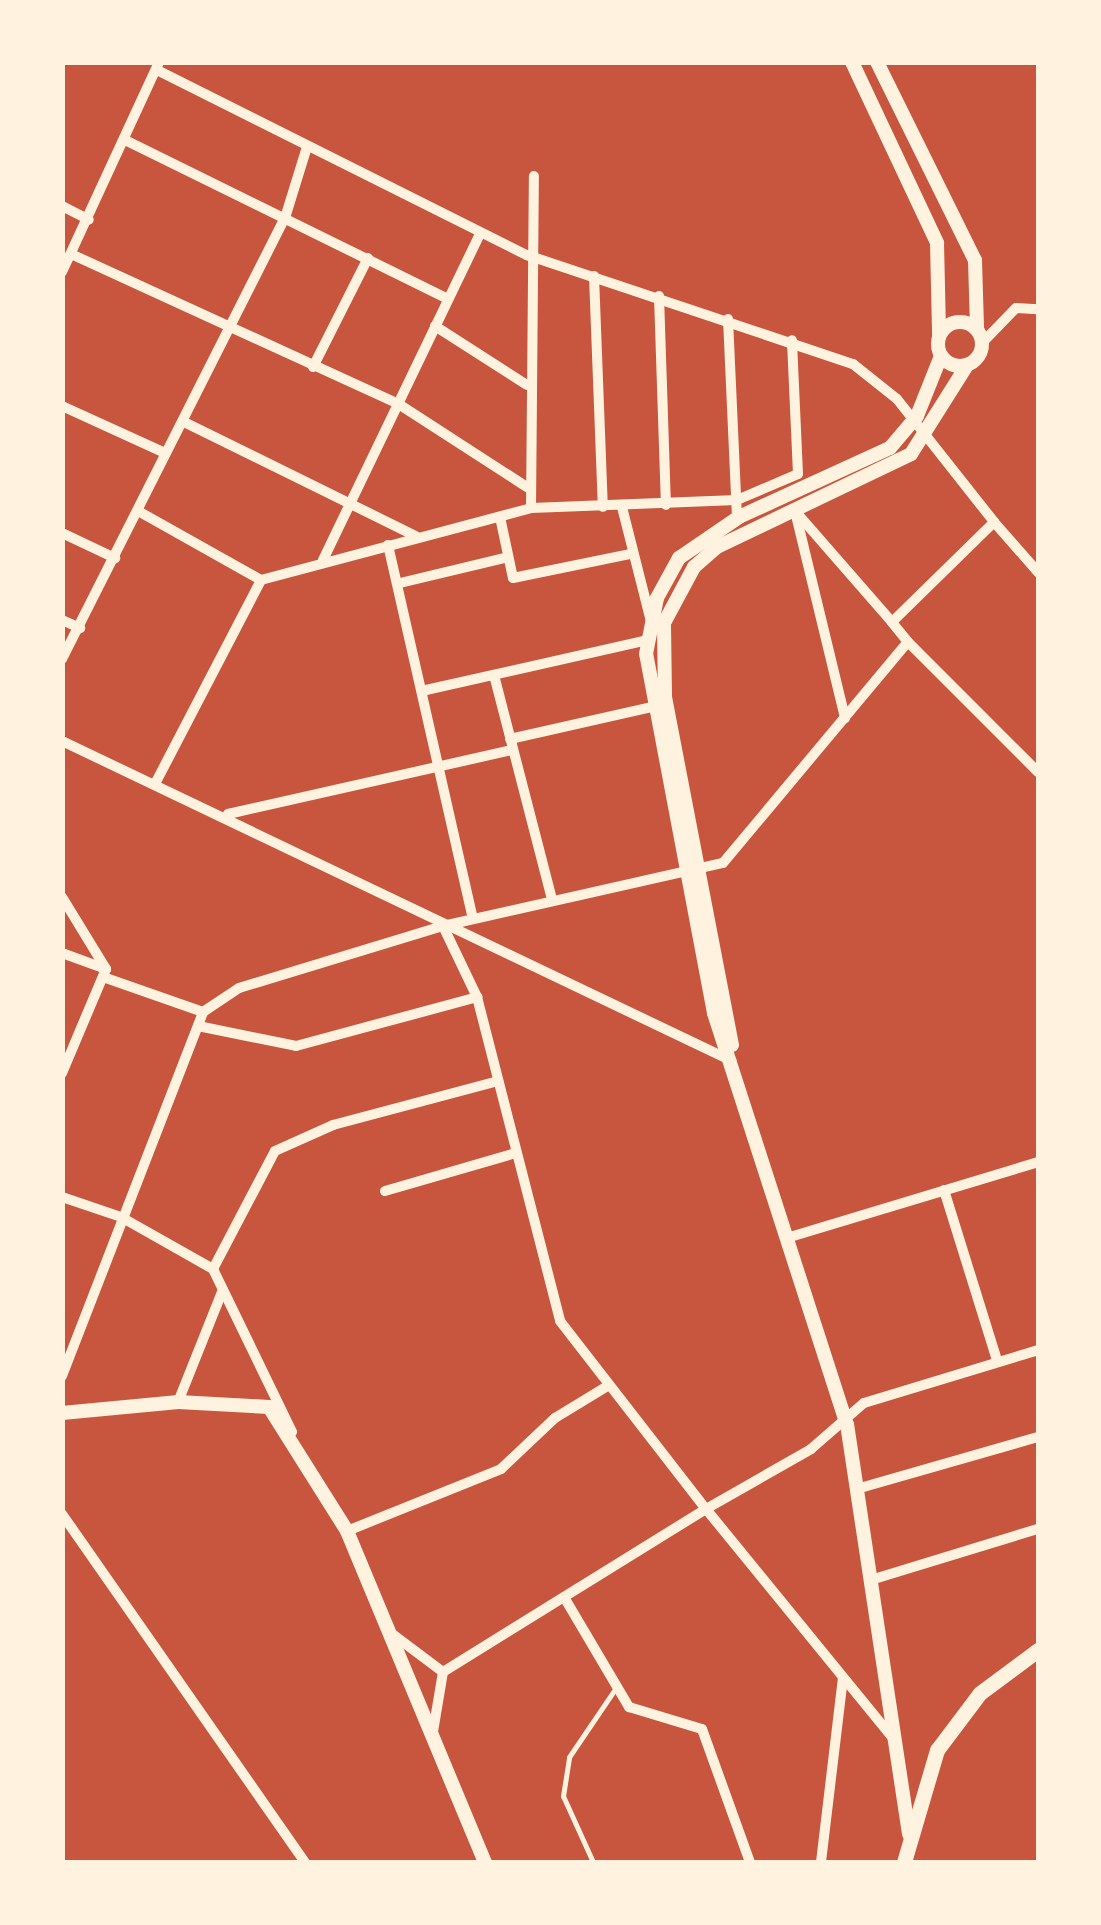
<!DOCTYPE html>
<html>
<head>
<meta charset="utf-8">
<style>
  body { margin:0 }
  #map { position:relative; width:1101px; height:1925px; overflow:hidden; background:#c8553d; font-family:Commissioner,sans-serif }
  div>[style] { position:absolute }
  [style*='--x'] { left:calc(var(--x)*1px); top:calc(var(--y)*1px); width:calc(var(--w)*1px); rotate:calc(var(--a)*1deg) }
  .service>* { height:5px; margin:-2.5px; padding:0 2.5px; transform-origin:2.5px; border-radius:2.5px; background:#fff3e0 }
  .minor>* { height:10px; margin:-5px; padding:0 5px; transform-origin:5px; border-radius:5px; background:#fff3e0 }
  .secondary>* { height:14px; margin:-7px; padding:0 7px; transform-origin:7px; border-radius:7px; background:#fff3e0 }
  .secondary>.ring { margin:-7px; padding:0; box-sizing:content-box; background:none; border:14px solid #fff3e0; border-radius:50% }
  .primary>* { height:15px; margin:-7.5px; padding:0 7.5px; transform-origin:7.5px; border-radius:7.5px; background:#fff3e0 }
  span { translate:-50% -50%; white-space:nowrap; text-align:center; line-height:1.15; -webkit-text-stroke:10px #fff3e0; paint-order:stroke }
  .frame { position:absolute; inset:0; border:65px solid #fff3e0; pointer-events:none }
</style>
</head>
<body>
<div id="map">
  <div class="service">
    <div style="--x:593;--y:1862;--w:72;--a:-114.4"></div>
    <div style="--x:563;--y:1796;--w:39;--a:-81"></div>
    <div style="--x:569;--y:1757;--w:82;--a:-55.9"></div>
  </div>
  <div class="minor">
    <div style="--x:157;--y:70;--w:414;--a:26.6"></div>
    <div style="--x:527;--y:255;--w:344;--a:18.5"></div>
    <div style="--x:853;--y:364;--w:56;--a:38.5"></div>
    <div style="--x:897;--y:399;--w:157;--a:51.7"></div>
    <div style="--x:125;--y:140;--w:360;--a:26.2"></div>
    <div style="--x:62;--y:206;--w:30;--a:27"></div>
    <div style="--x:71;--y:254;--w:358;--a:24.6"></div>
    <div style="--x:397;--y:403;--w:155;--a:32.9"></div>
    <div style="--x:62;--y:272;--w:231;--a:-65.2"></div>
    <div style="--x:594;--y:276;--w:231;--a:87.8"></div>
    <div style="--x:659;--y:296;--w:209;--a:88.1"></div>
    <div style="--x:728;--y:319;--w:199;--a:87.4"></div>
    <div style="--x:435;--y:326;--w:109;--a:32.7"></div>
    <div style="--x:983;--y:342;--w:47;--a:-45.9"></div>
    <div style="--x:1016;--y:308;--w:22;--a:3"></div>
    <div style="--x:313;--y:367;--w:122;--a:-63.2"></div>
    <div style="--x:62;--y:406;--w:113;--a:24.5"></div>
    <div style="--x:184;--y:422;--w:258;--a:26.2"></div>
    <div style="--x:622;--y:507;--w:119;--a:75.8"></div>
    <div style="--x:531;--y:508;--w:332;--a:-89.5"></div>
    <div style="--x:138;--y:511;--w:141;--a:29.3"></div>
    <div style="--x:261;--y:580;--w:279;--a:-14.9"></div>
    <div style="--x:531;--y:508;--w:206;--a:-2.2"></div>
    <div style="--x:737;--y:500;--w:66;--a:-23.1"></div>
    <div style="--x:798;--y:474;--w:134;--a:-92.6"></div>
    <div style="--x:795;--y:511;--w:213;--a:76.4"></div>
    <div style="--x:796;--y:512;--w:146;--a:48.9"></div>
    <div style="--x:500;--y:517;--w:62;--a:78"></div>
    <div style="--x:513;--y:578;--w:119;--a:-11.6"></div>
    <div style="--x:62;--y:533;--w:59;--a:25.3"></div>
    <div style="--x:388;--y:545;--w:379;--a:77.2"></div>
    <div style="--x:323;--y:560;--w:362;--a:-64.3"></div>
    <div style="--x:400;--y:583;--w:108;--a:-13.4"></div>
    <div style="--x:62;--y:620;--w:20;--a:24"></div>
    <div style="--x:908;--y:642;--w:184;--a:45"></div>
    <div style="--x:62;--y:659;--w:494;--a:-63.2"></div>
    <div style="--x:285;--y:218;--w:74;--a:-72.8"></div>
    <div style="--x:494;--y:675;--w:228;--a:75.5"></div>
    <div style="--x:426;--y:690;--w:228;--a:-12.7"></div>
    <div style="--x:510;--y:739;--w:146;--a:-12.7"></div>
    <div style="--x:62;--y:741;--w:742;--a:25.53"></div>
    <div style="--x:156;--y:782;--w:228;--a:-62.5"></div>
    <div style="--x:228;--y:814;--w:292;--a:-12.7"></div>
    <div style="--x:62;--y:897;--w:84;--a:58.6"></div>
    <div style="--x:106;--y:969;--w:113;--a:112.9"></div>
    <div style="--x:443;--y:926;--w:287;--a:-12.7"></div>
    <div style="--x:723;--y:863;--w:288;--a:-50.1"></div>
    <div style="--x:908;--y:642;--w:26;--a:-129"></div>
    <div style="--x:892;--y:622;--w:143;--a:-44.4"></div>
    <div style="--x:994;--y:522;--w:67;--a:48.7"></div>
    <div style="--x:62;--y:953;--w:47;--a:20"></div>
    <div style="--x:103;--y:977;--w:106;--a:19.3"></div>
    <div style="--x:198;--y:1026;--w:100;--a:11.5"></div>
    <div style="--x:296;--y:1046;--w:188;--a:-15.1"></div>
    <div style="--x:944;--y:1190;--w:178;--a:72.7"></div>
    <div style="--x:385;--y:1191;--w:136;--a:-16.2"></div>
    <div style="--x:62;--y:1197;--w:62;--a:18.7"></div>
    <div style="--x:121;--y:1217;--w:106;--a:29.5"></div>
    <div style="--x:213;--y:1269;--w:133;--a:-62.3"></div>
    <div style="--x:275;--y:1151;--w:64;--a:-24.1"></div>
    <div style="--x:333;--y:1125;--w:171;--a:-14.9"></div>
    <div style="--x:790;--y:1237;--w:259;--a:-16.8"></div>
    <div style="--x:213;--y:1269;--w:181;--a:64.1"></div>
    <div style="--x:62;--y:1376;--w:390;--a:-68.8"></div>
    <div style="--x:203;--y:1012;--w:43;--a:-33.7"></div>
    <div style="--x:239;--y:988;--w:213;--a:-16.9"></div>
    <div style="--x:443;--y:926;--w:79;--a:64.4"></div>
    <div style="--x:477;--y:997;--w:334;--a:75.6"></div>
    <div style="--x:560;--y:1321;--w:238;--a:52.2"></div>
    <div style="--x:706;--y:1509;--w:121;--a:-29.7"></div>
    <div style="--x:811;--y:1449;--w:70;--a:-41"></div>
    <div style="--x:864;--y:1403;--w:182;--a:-16.9"></div>
    <div style="--x:178;--y:1402;--w:118;--a:-68.2"></div>
    <div style="--x:860;--y:1488;--w:185;--a:-16"></div>
    <div style="--x:62;--y:1514;--w:424;--a:55.1"></div>
    <div style="--x:347;--y:1531;--w:166;--a:-21.9"></div>
    <div style="--x:501;--y:1469;--w:74;--a:-43.4"></div>
    <div style="--x:555;--y:1418;--w:63;--a:-31.4"></div>
    <div style="--x:874;--y:1579;--w:171;--a:-17"></div>
    <div style="--x:564;--y:1597;--w:128;--a:59.4"></div>
    <div style="--x:629;--y:1707;--w:76;--a:16.8"></div>
    <div style="--x:702;--y:1729;--w:141;--a:70.2"></div>
    <div style="--x:391;--y:1633;--w:65;--a:36.9"></div>
    <div style="--x:443;--y:1672;--w:61;--a:99.5"></div>
    <div style="--x:443;--y:1672;--w:309;--a:-31.8"></div>
    <div style="--x:706;--y:1509;--w:299;--a:50.8"></div>
    <div style="--x:821;--y:1862;--w:185;--a:-83.2"></div>
  </div>
  <div class="secondary">
    <div style="--x:852;--y:62;--w:200;--a:64.8"></div>
    <div style="--x:937;--y:243;--w:91;--a:88.7"></div>
    <div style="--x:877;--y:62;--w:221;--a:63.7"></div>
    <div style="--x:975;--y:260;--w:68;--a:88.3"></div>
    <div class="ring" style="left:938px;top:322px;width:30px;height:30px"></div>
    <div style="--x:732;--y:1045;--w:354;--a:-100.9"></div>
    <div style="--x:665;--y:697;--w:74;--a:-90.8"></div>
    <div style="--x:664;--y:623;--w:64;--a:-61.8"></div>
    <div style="--x:694;--y:567;--w:30;--a:-41"></div>
    <div style="--x:717;--y:547;--w:215;--a:-25.6"></div>
    <div style="--x:911;--y:454;--w:105;--a:-57.8"></div>
    <div style="--x:62;--y:1413;--w:117;--a:-5.4"></div>
    <div style="--x:178;--y:1402;--w:91;--a:3.1"></div>
    <div style="--x:269;--y:1407;--w:146;--a:57.8"></div>
    <div style="--x:347;--y:1531;--w:359;--a:67.4"></div>
    <div style="--x:909;--y:1834;--w:414;--a:-98.6"></div>
    <div style="--x:847;--y:1425;--w:433;--a:-107.9"></div>
    <div style="--x:714;--y:1013;--w:365;--a:-100.7"></div>
    <div style="--x:646;--y:654;--w:57;--a:-78.9"></div>
    <div style="--x:657;--y:598;--w:46;--a:-61.2"></div>
    <div style="--x:679;--y:558;--w:73;--a:-34.3"></div>
    <div style="--x:739;--y:517;--w:166;--a:-24.6"></div>
    <div style="--x:890;--y:448;--w:42;--a:-49.8"></div>
    <div style="--x:917;--y:416;--w:65;--a:-68.2"></div>
  </div>
  <div class="primary">
    <div style="--x:904;--y:1862;--w:117;--a:-73.6"></div>
    <div style="--x:937;--y:1750;--w:71;--a:-53"></div>
    <div style="--x:980;--y:1693;--w:72;--a:-36.6"></div>
  </div>
  <div class="frame"></div>
</div>
</body>
</html>
